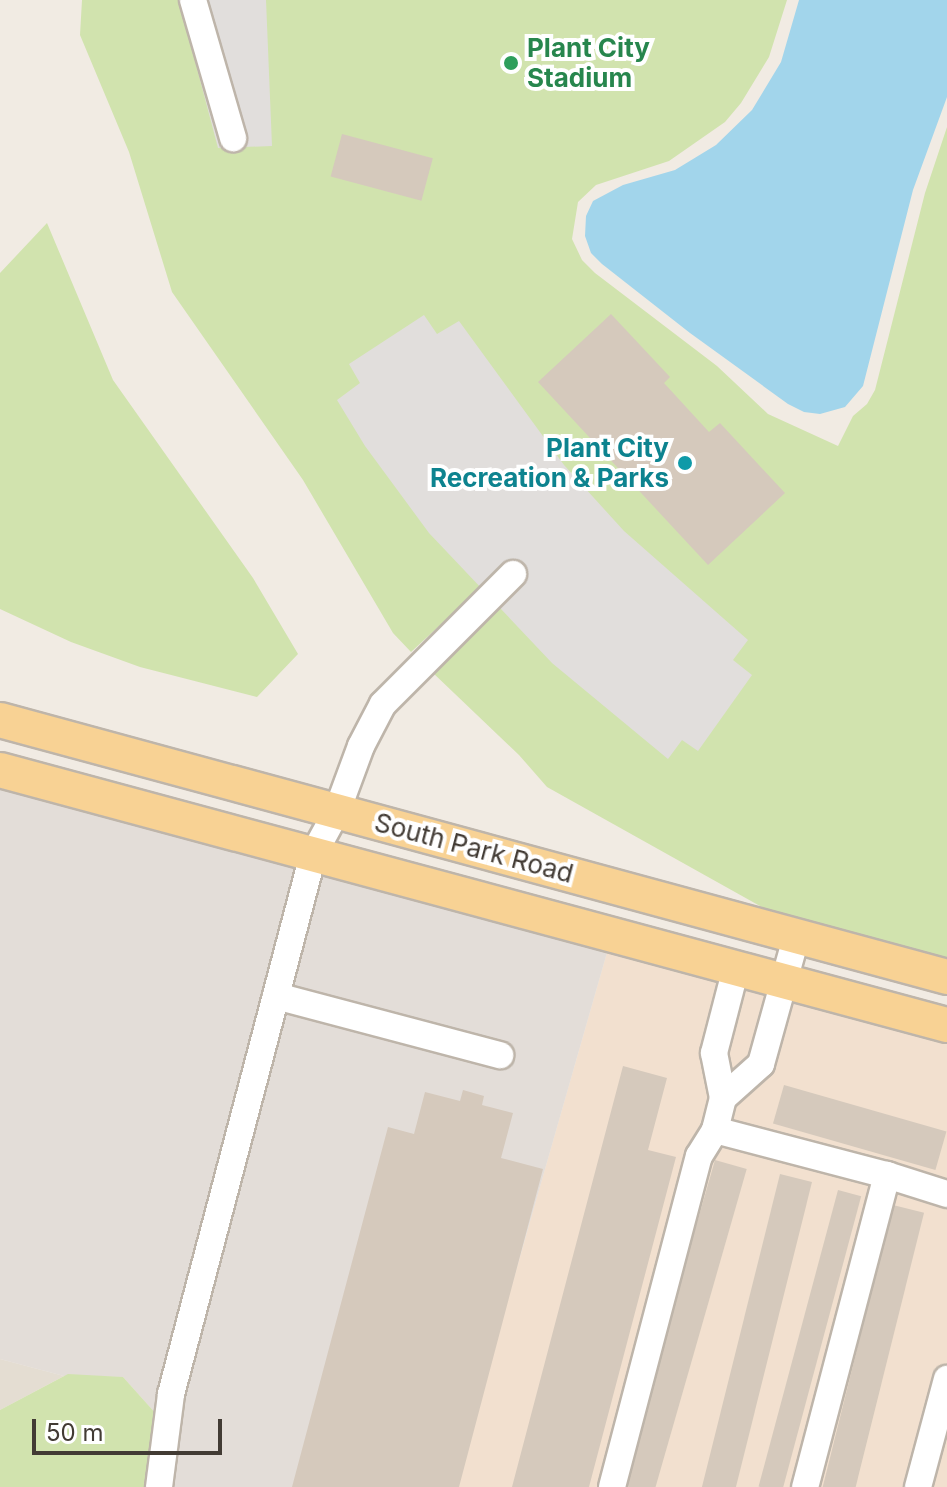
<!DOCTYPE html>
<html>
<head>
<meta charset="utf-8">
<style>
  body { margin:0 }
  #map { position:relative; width:947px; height:1487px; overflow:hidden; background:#f1ebe3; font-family:Inter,sans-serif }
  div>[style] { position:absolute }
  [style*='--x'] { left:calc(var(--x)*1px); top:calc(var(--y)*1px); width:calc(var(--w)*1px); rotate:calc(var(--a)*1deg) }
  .residential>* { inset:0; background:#e4ddd2 }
  .commercial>* { inset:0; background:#f2e0cf }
  .industrial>* { inset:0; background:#e3ddd8 }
  .green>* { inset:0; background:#d1e3ae }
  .parking>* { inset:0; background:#e1dedc }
  .water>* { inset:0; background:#a2d5eb }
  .building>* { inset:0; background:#d5c9bc; transform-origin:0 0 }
  .roads { filter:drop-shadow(2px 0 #beb5aa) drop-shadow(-2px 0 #beb5aa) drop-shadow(0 2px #beb5aa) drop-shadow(0 -2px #beb5aa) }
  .minor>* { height:26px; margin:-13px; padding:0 13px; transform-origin:13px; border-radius:13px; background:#fff }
  .major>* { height:34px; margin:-17px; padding:0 17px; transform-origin:17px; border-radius:17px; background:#f8d294 }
  .dots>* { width:22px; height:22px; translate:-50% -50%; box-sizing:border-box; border:4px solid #fff; border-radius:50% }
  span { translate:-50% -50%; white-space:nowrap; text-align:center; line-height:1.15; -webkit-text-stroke:8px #fff; paint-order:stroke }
  .leisure-label { font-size:26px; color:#27864d; font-weight:700 }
  .left { translate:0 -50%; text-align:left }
  .culture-label { font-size:26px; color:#0d838f; font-weight:700 }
  .right { translate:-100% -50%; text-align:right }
  .street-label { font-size:26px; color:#423b34 }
  .scale { position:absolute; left:32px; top:1419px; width:190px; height:36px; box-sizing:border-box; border:4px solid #423b34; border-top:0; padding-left:10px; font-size:24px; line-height:28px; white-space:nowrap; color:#423b34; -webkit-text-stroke:6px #fff; paint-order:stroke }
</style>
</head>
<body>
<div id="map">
  <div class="residential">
    <div style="clip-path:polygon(0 1359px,64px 1376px,0 1410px)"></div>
  </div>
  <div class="commercial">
    <div style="clip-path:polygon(608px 949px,947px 1039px,947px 1487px,454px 1487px)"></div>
  </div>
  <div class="industrial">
    <div style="clip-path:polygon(0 783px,608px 949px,454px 1487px,171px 1487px,175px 1435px,123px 1377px,64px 1376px,0 1359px)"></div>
  </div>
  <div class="green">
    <div style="clip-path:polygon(82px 0,787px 0,769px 57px,741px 103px,725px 122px,669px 161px,596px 185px,578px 202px,572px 239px,582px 260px,595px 273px,717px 366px,768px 414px,838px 446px,853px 416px,867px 404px,875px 390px,925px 193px,947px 127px,947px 963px,776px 915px,547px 787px,519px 755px,432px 672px,497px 610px,477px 591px,411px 652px,393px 633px,303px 480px,172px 292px,129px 152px,80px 35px)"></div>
    <div style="clip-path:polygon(47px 223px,113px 380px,253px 578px,298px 654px,257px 697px,140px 667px,71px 642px,0 609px,0 273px)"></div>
    <div style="clip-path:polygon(68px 1374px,123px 1377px,175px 1435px,171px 1487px,0 1487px,0 1410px)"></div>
  </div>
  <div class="parking">
    <div style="clip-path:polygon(179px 0,266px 0,272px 146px,218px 148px)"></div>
    <div style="clip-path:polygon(424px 315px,437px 334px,459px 321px,564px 465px,624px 531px,748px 640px,733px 660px,752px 675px,698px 751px,682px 740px,668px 759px,552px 663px,429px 533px,365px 446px,337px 400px,360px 383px,349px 364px)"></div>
  </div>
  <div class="water">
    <div style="clip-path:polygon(799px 0,947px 0,947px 97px,913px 190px,863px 386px,845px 407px,820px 414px,804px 412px,788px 404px,690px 333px,602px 264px,591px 253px,585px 236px,586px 216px,593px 201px,623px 185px,675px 170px,716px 145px,752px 110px,781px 62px)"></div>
  </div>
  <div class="building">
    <div style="left:342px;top:134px;width:94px;height:44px;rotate:15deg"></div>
    <div style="clip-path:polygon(611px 314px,670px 377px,664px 383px,709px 432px,720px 423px,785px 493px,708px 565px,538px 382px)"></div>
    <div style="clip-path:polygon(623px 1066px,667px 1078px,648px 1150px,676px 1157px,589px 1487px,512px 1487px)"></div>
    <div style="left:784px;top:1085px;width:169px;height:40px;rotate:16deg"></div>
    <div style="clip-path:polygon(463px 1090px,484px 1096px,482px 1105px,513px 1113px,501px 1158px,543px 1169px,459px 1487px,292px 1487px,388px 1127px,414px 1134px,425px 1092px,460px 1101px)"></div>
    <div style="left:715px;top:1160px;width:33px;height:338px;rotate:16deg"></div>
    <div style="left:780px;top:1174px;width:33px;height:324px;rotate:14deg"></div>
    <div style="left:838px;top:1190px;width:24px;height:307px;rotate:15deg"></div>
    <div style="left:893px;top:1205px;width:32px;height:292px;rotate:14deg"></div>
  </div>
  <div class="roads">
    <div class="minor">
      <div style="--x:193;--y:0;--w:144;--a:73.8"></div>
      <div style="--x:276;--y:996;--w:232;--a:14.8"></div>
      <div style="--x:723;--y:1098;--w:51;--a:-41.8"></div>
      <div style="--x:761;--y:1064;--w:135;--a:-74.5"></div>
      <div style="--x:715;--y:1130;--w:178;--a:14.7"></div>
      <div style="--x:887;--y:1175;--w:323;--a:104.7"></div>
      <div style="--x:887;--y:1175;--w:63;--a:17.6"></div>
      <div style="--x:159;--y:1487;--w:94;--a:-82.6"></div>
      <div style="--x:171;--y:1394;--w:557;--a:-75.24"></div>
      <div style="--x:313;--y:855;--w:50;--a:-61.4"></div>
      <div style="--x:337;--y:811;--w:69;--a:-69.7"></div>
      <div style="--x:361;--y:746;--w:47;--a:-62.4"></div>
      <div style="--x:383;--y:704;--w:184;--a:-45"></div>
      <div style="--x:612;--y:1487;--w:342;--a:-75.3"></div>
      <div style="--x:699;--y:1156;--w:31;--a:-58"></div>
      <div style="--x:715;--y:1130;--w:33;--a:-76"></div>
      <div style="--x:723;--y:1098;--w:46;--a:-101.3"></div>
      <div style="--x:714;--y:1053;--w:88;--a:-75.5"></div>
      <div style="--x:918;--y:1487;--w:112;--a:-75"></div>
    </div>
    <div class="major">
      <div style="--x:0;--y:720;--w:981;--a:15.18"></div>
      <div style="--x:0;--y:770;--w:981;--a:15.07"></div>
    </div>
  </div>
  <div class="dots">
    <div style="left:511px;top:63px;background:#2e9e5b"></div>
    <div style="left:685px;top:463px;background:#0f9aa8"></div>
  </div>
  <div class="leisure-label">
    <span class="left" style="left:527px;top:63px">Plant City<br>Stadium</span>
  </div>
  <div class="culture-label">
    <span class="right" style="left:669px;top:463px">Plant City<br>Recreation &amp; Parks</span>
  </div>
  <div class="street-label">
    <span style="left:474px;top:848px;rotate:15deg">South Park Road</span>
  </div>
  <div class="scale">50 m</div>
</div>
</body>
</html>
